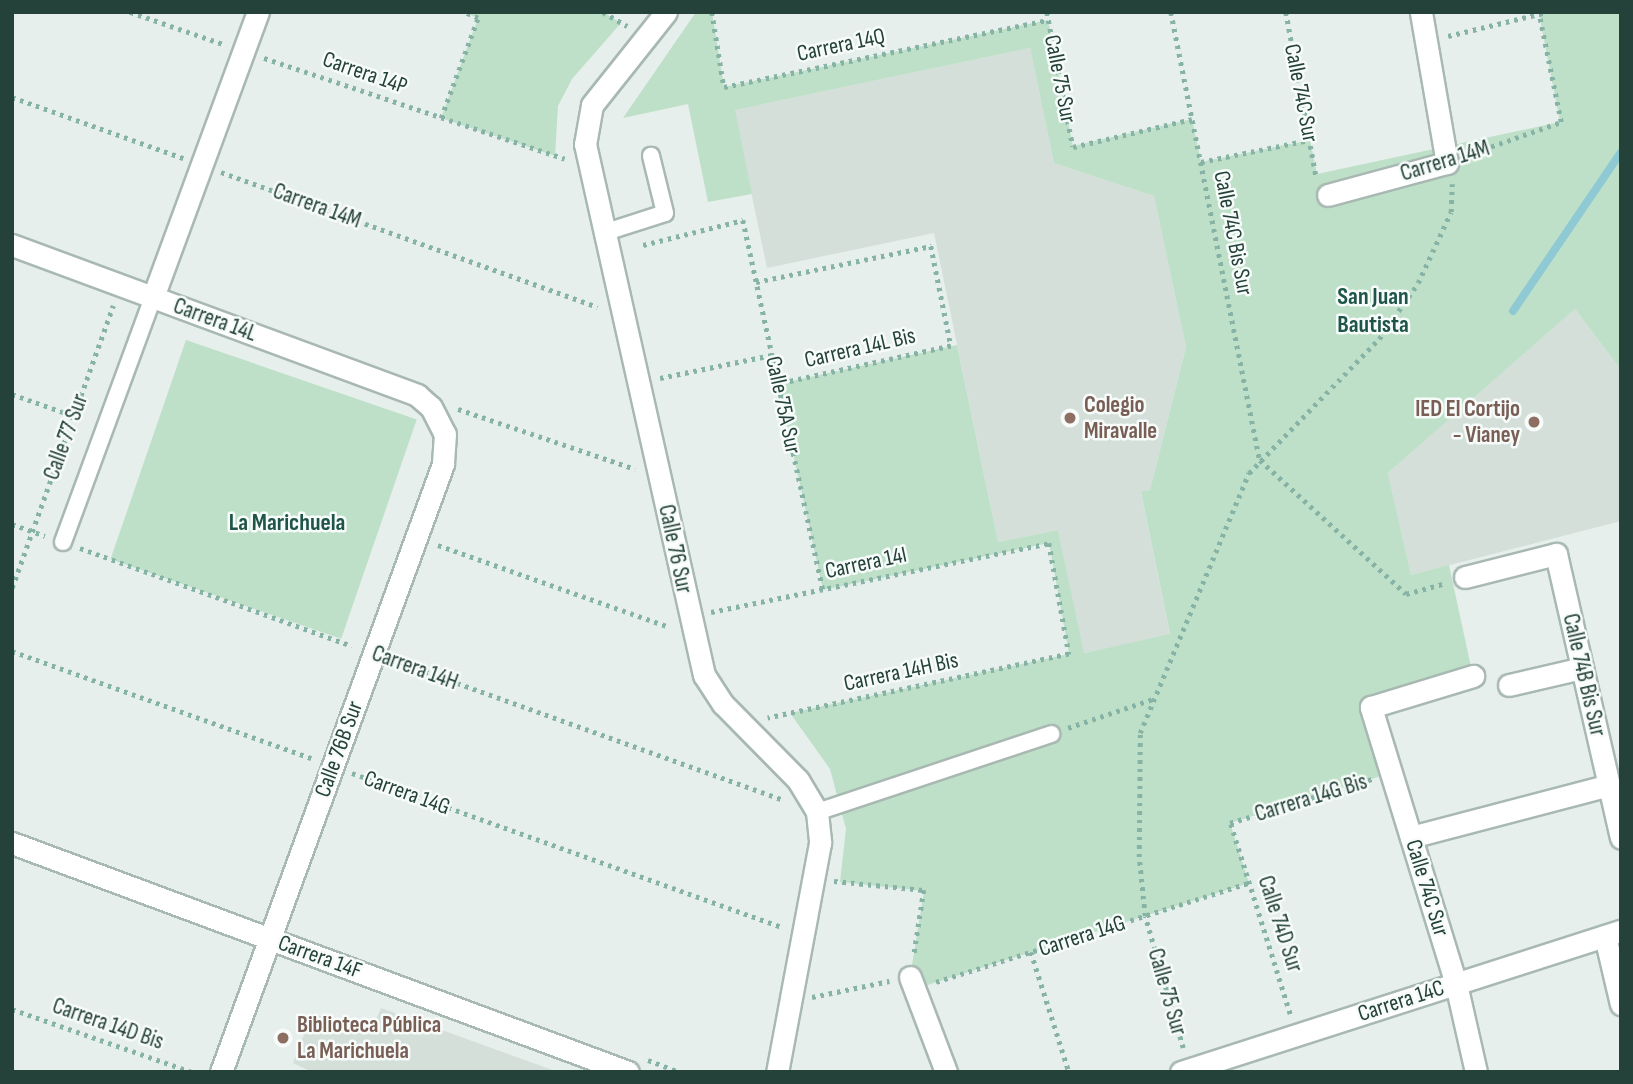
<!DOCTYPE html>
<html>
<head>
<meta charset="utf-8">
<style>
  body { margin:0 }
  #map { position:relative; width:1633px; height:1084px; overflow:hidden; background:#e6efeb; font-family:"Sofia Sans Condensed",sans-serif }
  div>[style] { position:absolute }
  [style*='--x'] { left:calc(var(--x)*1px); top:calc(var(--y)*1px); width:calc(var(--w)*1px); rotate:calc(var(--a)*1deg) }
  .built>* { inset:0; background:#d4dfda }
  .green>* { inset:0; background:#bfe0c8; transform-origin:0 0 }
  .stream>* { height:8px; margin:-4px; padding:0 4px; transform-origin:4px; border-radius:4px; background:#8ec9d4 }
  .path>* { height:4.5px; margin-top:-2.25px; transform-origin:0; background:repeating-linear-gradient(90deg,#86b3a5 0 3.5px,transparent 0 8.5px) }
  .roads { filter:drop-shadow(2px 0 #a8b8b2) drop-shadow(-2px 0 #a8b8b2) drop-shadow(0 2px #a8b8b2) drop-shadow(0 -2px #a8b8b2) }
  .lane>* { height:16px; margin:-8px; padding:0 8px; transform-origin:8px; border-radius:8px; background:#fff }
  .street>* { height:21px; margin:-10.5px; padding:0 10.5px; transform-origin:10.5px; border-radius:10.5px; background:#fff }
  .secondary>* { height:21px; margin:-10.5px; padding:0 10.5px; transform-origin:10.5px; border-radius:10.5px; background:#fff }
  .dots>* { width:19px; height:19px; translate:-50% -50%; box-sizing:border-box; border:4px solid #f7fbf9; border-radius:50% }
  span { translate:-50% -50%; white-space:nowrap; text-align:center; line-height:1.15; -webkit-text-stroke:5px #f7fbf9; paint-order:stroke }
  .street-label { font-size:23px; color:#24423a }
  .education-label { font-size:23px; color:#785e54; font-weight:700 }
  .left { translate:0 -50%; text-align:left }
  .right { translate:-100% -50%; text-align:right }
  .neighbourhood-label { font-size:24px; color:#1f5548; font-weight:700 }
  .frame { position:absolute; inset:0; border:14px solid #24423a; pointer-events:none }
</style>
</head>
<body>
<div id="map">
  <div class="built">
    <div style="clip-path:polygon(1030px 48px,1054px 163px,1154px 196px,1186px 347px,1150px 490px,1141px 493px,1170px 635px,1083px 653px,1058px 530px,998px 542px,934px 233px,767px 268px,734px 110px)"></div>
    <div style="clip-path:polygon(1575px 309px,1621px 370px,1621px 521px,1411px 575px,1388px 473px)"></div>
    <div style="clip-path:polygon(381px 1008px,558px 1072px,312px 1072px,293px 1063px,312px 1013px,370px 1034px)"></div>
  </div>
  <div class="green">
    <div style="clip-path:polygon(463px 12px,603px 12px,621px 23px,572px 79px,558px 106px,555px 156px,441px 118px,478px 18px)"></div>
    <div style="clip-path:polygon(696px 12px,712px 12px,724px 87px,1048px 20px,1073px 146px,1192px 119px,1201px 162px,1310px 140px,1317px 174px,1560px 122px,1539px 14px,1621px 12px,1621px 370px,1575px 309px,1388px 473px,1411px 575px,1449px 565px,1473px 676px,1371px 707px,1391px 773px,1230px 823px,1249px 883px,915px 989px,910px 977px,924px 891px,840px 882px,846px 829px,830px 769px,790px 713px,1069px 654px,1049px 543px,823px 590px,778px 384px,957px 345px,998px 542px,1058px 530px,1084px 653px,1170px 634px,1141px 492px,1150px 490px,1186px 347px,1154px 196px,1054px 163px,1030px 48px,735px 110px,752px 194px,708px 202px,688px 104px,623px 118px)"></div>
    <div style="left:186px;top:340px;width:244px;height:232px;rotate:19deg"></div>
  </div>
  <div class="stream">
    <div style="--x:1513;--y:311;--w:192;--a:-55.8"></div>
  </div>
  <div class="path">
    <div style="--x:130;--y:12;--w:98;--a:19"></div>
    <div style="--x:603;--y:12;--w:28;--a:30"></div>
    <div style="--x:712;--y:12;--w:76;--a:80.9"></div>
    <div style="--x:724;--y:87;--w:331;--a:-11.7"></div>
    <div style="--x:1047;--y:12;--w:137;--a:79.1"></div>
    <div style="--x:1073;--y:147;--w:122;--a:-13.2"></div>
    <div style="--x:1171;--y:12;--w:457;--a:78.8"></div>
    <div style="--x:1260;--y:460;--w:198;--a:42.5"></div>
    <div style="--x:1406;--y:594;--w:41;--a:-15.4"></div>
    <div style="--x:1286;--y:12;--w:166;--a:79.6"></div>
    <div style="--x:1448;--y:36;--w:102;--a:-13.6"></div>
    <div style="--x:264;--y:58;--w:317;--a:18.5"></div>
    <div style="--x:12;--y:97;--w:182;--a:19.6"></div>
    <div style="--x:441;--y:118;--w:107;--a:-69.7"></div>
    <div style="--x:478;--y:18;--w:16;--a:-158"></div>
    <div style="--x:1467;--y:155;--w:100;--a:-19.3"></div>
    <div style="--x:1561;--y:122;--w:110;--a:-101.5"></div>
    <div style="--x:1201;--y:162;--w:110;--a:-11.5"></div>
    <div style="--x:221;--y:172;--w:400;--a:19.7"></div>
    <div style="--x:643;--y:245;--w:103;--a:-14"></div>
    <div style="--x:743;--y:220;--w:379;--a:77.8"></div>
    <div style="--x:756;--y:282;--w:179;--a:-11.6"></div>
    <div style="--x:931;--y:246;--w:102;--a:78.7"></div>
    <div style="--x:951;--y:346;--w:177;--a:167.6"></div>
    <div style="--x:660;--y:378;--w:114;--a:-11.6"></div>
    <div style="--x:12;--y:394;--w:66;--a:19.5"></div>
    <div style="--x:458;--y:409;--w:187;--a:18.7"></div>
    <div style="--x:12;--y:524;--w:35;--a:20"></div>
    <div style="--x:438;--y:545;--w:246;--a:19.5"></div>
    <div style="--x:80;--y:548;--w:289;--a:19.8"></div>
    <div style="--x:12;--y:588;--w:300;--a:-70.3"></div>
    <div style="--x:711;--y:612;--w:345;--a:-11.5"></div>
    <div style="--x:1049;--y:543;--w:113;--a:79.8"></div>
    <div style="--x:1069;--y:654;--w:308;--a:168"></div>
    <div style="--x:12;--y:651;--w:318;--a:19.7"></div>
    <div style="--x:393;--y:660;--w:414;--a:19.7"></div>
    <div style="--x:1068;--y:728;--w:90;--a:-18.8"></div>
    <div style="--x:352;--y:773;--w:457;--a:19.7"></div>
    <div style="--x:834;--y:881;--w:90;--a:5.7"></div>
    <div style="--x:924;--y:890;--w:66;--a:98.7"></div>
    <div style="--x:1031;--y:952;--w:126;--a:72.4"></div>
    <div style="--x:936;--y:982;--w:328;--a:-17.6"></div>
    <div style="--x:812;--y:997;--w:79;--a:-11.7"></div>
    <div style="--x:12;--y:1009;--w:191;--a:19.3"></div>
    <div style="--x:1290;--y:1014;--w:200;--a:-107.4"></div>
    <div style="--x:1230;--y:823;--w:149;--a:-17.2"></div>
    <div style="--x:1183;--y:1048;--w:137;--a:-106.1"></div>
    <div style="--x:1145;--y:916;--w:59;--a:-95.8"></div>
    <div style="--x:1139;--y:857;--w:124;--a:-89.5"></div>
    <div style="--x:1140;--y:733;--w:282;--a:-67.3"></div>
    <div style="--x:1249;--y:473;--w:187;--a:-45.9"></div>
    <div style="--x:1379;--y:339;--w:68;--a:-55.1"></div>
    <div style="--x:1418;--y:283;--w:78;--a:-65.1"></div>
    <div style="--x:1451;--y:212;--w:28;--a:-88"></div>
    <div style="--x:648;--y:1060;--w:34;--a:21"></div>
  </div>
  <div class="roads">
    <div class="lane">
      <div style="--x:603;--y:233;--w:65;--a:-17.9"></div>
      <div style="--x:665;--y:213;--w:59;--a:-103.8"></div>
      <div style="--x:63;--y:542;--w:261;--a:-69.8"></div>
      <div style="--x:817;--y:812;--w:247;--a:-18.4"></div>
    </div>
    <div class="street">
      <div style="--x:1328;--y:195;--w:123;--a:-15.1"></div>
      <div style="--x:1447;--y:163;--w:153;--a:-99.8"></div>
      <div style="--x:12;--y:245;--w:432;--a:20.3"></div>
      <div style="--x:417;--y:395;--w:18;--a:41"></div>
      <div style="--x:431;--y:407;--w:30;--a:63"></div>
      <div style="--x:445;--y:434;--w:30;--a:94"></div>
      <div style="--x:443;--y:464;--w:647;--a:110.06"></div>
      <div style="--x:153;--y:297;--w:304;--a:-69.8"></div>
      <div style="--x:1465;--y:577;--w:94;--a:-14.2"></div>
      <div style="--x:1556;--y:554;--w:291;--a:77.1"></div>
      <div style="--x:1509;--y:685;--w:75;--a:-13.1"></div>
      <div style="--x:1411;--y:837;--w:205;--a:-14.7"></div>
      <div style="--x:1605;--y:936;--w:70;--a:76.8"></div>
      <div style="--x:910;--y:977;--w:102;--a:69.2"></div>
      <div style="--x:1456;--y:984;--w:290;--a:-107.1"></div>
      <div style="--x:1371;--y:707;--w:107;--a:-16.9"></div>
    </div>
    <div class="secondary">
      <div style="--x:666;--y:12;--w:119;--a:128.5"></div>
      <div style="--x:592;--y:105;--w:40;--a:100"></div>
      <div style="--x:585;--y:144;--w:544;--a:77.37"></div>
      <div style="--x:704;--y:675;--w:35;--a:57"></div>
      <div style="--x:723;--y:704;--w:107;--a:45.4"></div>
      <div style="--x:798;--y:780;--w:37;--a:59"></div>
      <div style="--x:817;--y:812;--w:31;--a:84"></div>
      <div style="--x:820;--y:843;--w:233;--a:100.6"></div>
      <div style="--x:12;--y:843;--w:657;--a:20.39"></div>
      <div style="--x:1456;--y:984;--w:90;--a:77.2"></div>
      <div style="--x:1181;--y:1072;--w:462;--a:-17.8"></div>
    </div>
  </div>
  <div class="dots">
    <div style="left:1070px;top:418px;background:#8d6e63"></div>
    <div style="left:1534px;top:422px;background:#8d6e63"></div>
    <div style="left:283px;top:1038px;background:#8d6e63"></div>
  </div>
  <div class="street-label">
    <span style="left:841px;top:45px;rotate:-12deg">Carrera 14Q</span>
    <span style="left:365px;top:73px;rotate:19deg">Carrera 14P</span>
    <span style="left:1060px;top:79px;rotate:79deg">Calle 75 Sur</span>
    <span style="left:1301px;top:93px;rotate:79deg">Calle 74C Sur</span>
    <span style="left:1445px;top:161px;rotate:-17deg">Carrera 14M</span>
    <span style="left:317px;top:206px;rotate:20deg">Carrera 14M</span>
    <span style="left:1233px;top:233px;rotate:79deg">Calle 74C Bis Sur</span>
    <span style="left:215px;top:320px;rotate:20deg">Carrera 14L</span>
    <span style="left:860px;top:348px;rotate:-13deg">Carrera 14L Bis</span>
    <span style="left:783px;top:405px;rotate:78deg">Calle 75A Sur</span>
    <span style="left:66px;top:437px;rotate:-70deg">Calle 77 Sur</span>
    <span style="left:675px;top:549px;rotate:78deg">Calle 76 Sur</span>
    <span style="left:866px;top:563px;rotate:-12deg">Carrera 14I</span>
    <span style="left:415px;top:668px;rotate:20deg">Carrera 14H</span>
    <span style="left:901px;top:672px;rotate:-12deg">Carrera 14H Bis</span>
    <span style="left:1584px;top:675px;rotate:77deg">Calle 74B Bis Sur</span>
    <span style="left:339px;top:749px;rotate:-70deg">Calle 76B Sur</span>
    <span style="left:407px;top:793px;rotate:20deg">Carrera 14G</span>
    <span style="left:1311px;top:798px;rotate:-17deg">Carrera 14G Bis</span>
    <span style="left:1427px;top:888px;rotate:73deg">Calle 74C Sur</span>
    <span style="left:1280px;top:924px;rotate:72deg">Calle 74D Sur</span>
    <span style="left:1082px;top:936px;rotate:-18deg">Carrera 14G</span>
    <span style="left:320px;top:957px;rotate:20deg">Carrera 14F</span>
    <span style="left:1167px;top:992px;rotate:74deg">Calle 75 Sur</span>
    <span style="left:1401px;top:1001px;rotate:-18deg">Carrera 14C</span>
    <span style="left:108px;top:1024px;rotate:19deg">Carrera 14D Bis</span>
  </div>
  <div class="education-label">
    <span class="left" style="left:1084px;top:418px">Colegio<br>Miravalle</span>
    <span class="right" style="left:1520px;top:422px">IED El Cortijo<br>- Vianey</span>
    <span class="left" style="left:297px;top:1038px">Biblioteca Pública<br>La Marichuela</span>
  </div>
  <div class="neighbourhood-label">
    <span style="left:1373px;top:311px">San Juan<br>Bautista</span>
    <span style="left:287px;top:523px">La Marichuela</span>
  </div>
  <div class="frame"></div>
</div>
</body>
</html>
